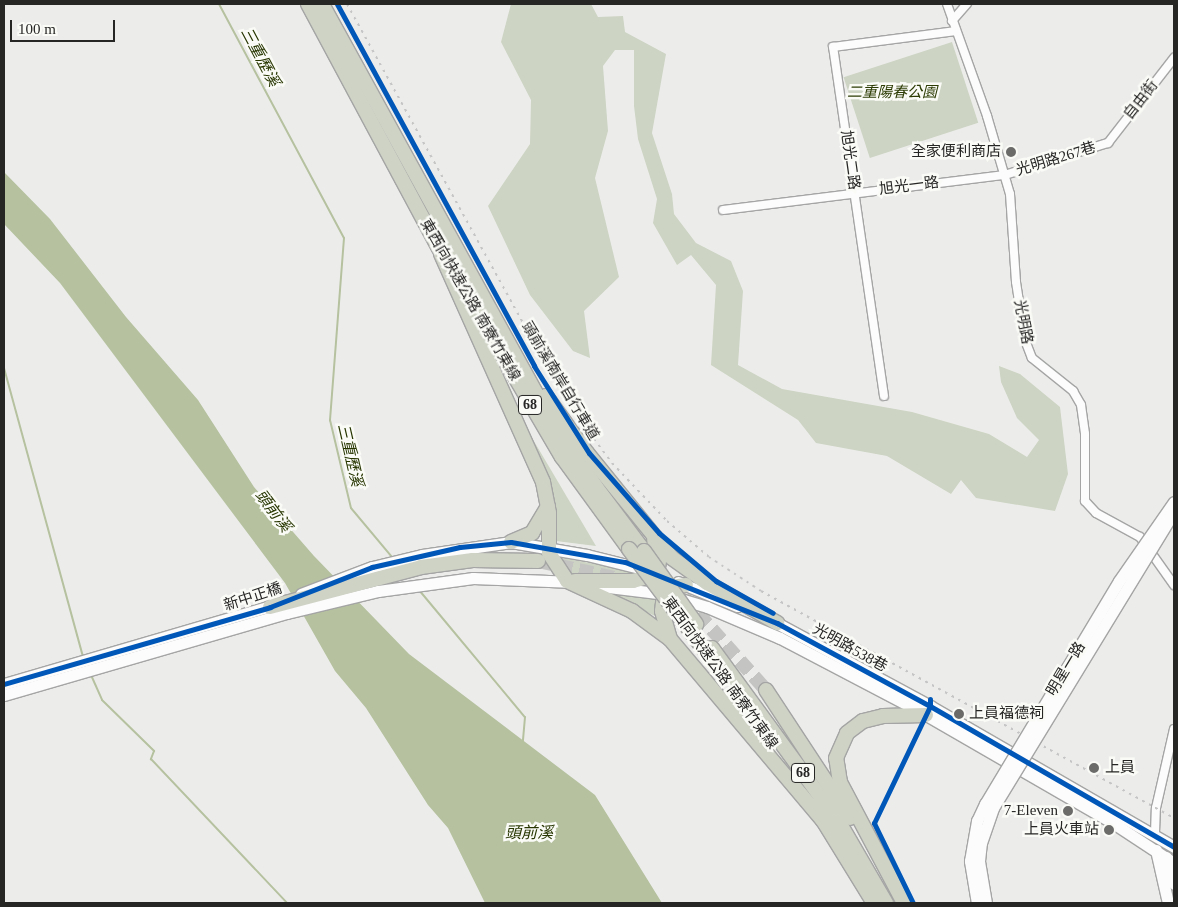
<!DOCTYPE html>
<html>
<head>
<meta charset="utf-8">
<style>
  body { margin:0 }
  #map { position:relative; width:1178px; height:907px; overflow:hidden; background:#ecedeb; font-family:"Times New Roman","Noto Sans TC",serif }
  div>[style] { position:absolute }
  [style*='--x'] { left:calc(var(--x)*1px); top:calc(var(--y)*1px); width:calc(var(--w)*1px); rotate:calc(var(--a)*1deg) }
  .green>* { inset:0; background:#cdd4c3; transform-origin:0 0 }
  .water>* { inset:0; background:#b5c19f }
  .stream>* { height:2px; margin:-1px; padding:0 1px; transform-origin:1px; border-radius:1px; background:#b5c19f }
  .highway-tunnel>* { height:14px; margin-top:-7px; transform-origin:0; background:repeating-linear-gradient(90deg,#c4c5c3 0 14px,transparent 0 21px) }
  .roads { filter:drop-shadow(1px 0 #a4a5a4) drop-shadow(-1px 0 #a4a5a4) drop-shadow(0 1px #a4a5a4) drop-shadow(0 -1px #a4a5a4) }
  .street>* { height:8px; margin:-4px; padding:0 4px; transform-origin:4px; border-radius:4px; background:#fcfcfc }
  .secondary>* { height:11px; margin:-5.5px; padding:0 5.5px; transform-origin:5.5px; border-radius:5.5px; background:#fcfcfc }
  .highway>* { height:14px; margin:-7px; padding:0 7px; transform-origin:7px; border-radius:7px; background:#cfd3c6 }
  .rail>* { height:2px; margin-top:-1px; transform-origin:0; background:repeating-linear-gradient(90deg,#c5c5c5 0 2.5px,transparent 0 7.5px) }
  .bridges { filter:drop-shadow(1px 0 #a4a5a4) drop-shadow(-1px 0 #a4a5a4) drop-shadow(0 1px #a4a5a4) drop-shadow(0 -1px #a4a5a4) }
  .secondary-bridge>* { height:11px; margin:-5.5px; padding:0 5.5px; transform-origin:5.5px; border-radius:5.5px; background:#fcfcfc }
  .highway-bridge>* { height:14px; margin:-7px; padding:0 7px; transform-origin:7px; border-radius:7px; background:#cfd3c6 }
  .cycleway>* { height:5px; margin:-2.5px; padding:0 2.5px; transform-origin:2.5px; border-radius:2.5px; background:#0057b8 }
  .dots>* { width:14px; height:14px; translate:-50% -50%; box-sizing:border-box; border:2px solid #fafbf7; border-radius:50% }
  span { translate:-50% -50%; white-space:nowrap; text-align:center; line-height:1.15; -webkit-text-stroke:5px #fafbf7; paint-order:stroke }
  .shield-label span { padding:1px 4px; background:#fafbf7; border:1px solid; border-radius:4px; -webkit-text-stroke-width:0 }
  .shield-label { font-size:14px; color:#262625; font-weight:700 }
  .park-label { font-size:15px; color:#2d3c04; font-style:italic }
  .street-label { font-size:15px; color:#262625 }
  .poi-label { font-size:15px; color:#262625 }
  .right { translate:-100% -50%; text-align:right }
  .left { translate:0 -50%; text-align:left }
  .water-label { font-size:16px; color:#273600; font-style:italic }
  .frame { position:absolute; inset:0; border:5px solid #262625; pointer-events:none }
  .scale { position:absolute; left:10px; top:20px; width:105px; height:22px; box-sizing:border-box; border:2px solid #262625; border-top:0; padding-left:6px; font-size:15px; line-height:18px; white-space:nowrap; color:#262625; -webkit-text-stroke:4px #fafbf7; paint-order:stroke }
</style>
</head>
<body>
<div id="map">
  <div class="green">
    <div style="clip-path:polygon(511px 4px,591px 4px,598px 17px,623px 16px,625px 32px,666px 54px,652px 133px,672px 194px,674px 214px,696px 243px,731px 261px,743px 291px,738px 365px,782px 389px,912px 412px,989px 434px,1027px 457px,1039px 440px,1017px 418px,1001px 382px,999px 366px,1020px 374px,1060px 407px,1068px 474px,1055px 511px,976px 498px,961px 480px,951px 494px,887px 456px,816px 443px,798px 420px,711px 365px,716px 285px,691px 255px,677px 265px,653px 223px,657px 199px,638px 139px,634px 106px,634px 50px,615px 50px,603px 66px,608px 131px,595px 178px,619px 277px,584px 311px,590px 358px,573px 351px,530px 295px,488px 206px,530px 144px,531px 100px,501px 42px)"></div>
    <div style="left:952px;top:42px;width:85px;height:114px;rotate:72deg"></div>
    <div style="clip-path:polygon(522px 421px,596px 546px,556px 541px)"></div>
    <div style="clip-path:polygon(557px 557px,651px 574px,629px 577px,570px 575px)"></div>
    <div style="clip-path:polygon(608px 593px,657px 598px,657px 617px)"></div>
  </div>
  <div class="water">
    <div style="clip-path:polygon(4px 172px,50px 219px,126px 317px,198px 400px,254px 487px,314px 556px,409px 654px,595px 795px,662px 903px,485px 903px,448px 828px,428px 805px,366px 708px,335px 671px,285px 583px,60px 283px,4px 224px)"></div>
  </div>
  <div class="stream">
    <div style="--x:219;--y:4;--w:265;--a:61.9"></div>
    <div style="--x:344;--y:238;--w:183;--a:94.4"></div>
    <div style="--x:330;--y:420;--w:90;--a:76.6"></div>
    <div style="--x:351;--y:508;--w:64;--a:50.1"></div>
    <div style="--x:4;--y:368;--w:300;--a:74.7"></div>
    <div style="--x:419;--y:590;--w:165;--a:50.2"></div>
    <div style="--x:525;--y:717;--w:24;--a:95"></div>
    <div style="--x:91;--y:675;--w:27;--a:66"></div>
    <div style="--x:102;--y:700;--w:73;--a:44.4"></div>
    <div style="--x:154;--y:751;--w:9;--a:111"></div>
    <div style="--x:151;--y:759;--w:198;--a:46.6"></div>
  </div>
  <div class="highway-tunnel">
    <div style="--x:538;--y:561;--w:79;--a:12.4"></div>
    <div style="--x:684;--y:598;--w:123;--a:48.3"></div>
  </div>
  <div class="roads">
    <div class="street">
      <div style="--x:947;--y:4;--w:119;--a:70.3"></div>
      <div style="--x:987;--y:116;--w:81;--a:73.6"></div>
      <div style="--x:1010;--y:194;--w:88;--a:86.1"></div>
      <div style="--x:1016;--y:282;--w:59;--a:81.2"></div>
      <div style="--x:1025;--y:340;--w:19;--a:69"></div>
      <div style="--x:1032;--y:358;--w:53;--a:38.8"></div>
      <div style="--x:1073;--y:391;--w:16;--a:60"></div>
      <div style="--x:1081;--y:405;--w:29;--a:82"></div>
      <div style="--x:1085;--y:434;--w:67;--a:90"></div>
      <div style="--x:1085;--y:501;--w:16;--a:47"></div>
      <div style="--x:1096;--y:513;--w:50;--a:28.6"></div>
      <div style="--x:1140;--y:537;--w:59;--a:54.7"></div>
      <div style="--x:952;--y:21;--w:23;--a:-49"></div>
      <div style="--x:723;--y:210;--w:284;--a:-7.1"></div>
      <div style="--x:1005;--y:175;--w:108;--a:-17.3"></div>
      <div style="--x:1108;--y:143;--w:108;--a:-52.2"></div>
      <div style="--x:884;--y:396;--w:353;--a:-98.3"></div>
      <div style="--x:833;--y:47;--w:124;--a:-7.4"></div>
      <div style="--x:1155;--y:833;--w:25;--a:-88"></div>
      <div style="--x:1156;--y:808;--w:81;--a:-77.2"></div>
    </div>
    <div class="secondary">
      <div style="--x:678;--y:582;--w:64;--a:22.1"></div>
      <div style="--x:600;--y:586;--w:64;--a:7.1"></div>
      <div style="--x:664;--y:594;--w:45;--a:16.8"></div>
      <div style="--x:707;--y:607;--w:79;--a:23"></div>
      <div style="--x:780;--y:638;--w:151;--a:27.6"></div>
      <div style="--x:914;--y:708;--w:230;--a:30"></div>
      <div style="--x:1113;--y:823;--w:73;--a:33.3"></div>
      <div style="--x:301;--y:594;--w:76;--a:-20.8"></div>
      <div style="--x:372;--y:567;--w:51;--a:-13.5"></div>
      <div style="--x:422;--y:555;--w:90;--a:-8.3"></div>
      <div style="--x:511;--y:542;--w:77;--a:9.7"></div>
      <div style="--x:587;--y:555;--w:62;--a:14"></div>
      <div style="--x:771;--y:620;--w:181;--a:28.4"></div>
      <div style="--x:930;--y:706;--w:282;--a:30"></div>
      <div style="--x:4;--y:684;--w:284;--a:-16.3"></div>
      <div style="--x:4;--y:695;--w:295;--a:-16.2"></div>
      <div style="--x:287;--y:613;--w:94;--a:-13.6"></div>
      <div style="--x:378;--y:591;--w:96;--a:-7.8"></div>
      <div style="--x:473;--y:578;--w:101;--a:2.3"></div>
      <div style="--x:1156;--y:850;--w:54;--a:77.2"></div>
      <div style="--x:1166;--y:857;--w:28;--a:73"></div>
    </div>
    <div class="highway">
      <div style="--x:308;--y:4;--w:290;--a:61.8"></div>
      <div style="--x:322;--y:4;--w:475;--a:61.2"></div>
      <div style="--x:551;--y:420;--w:81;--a:56.1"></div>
      <div style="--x:596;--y:487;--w:80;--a:53.1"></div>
      <div style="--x:441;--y:254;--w:250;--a:65.9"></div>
      <div style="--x:543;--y:482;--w:32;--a:79"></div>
      <div style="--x:549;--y:513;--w:40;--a:90"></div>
      <div style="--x:549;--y:553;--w:33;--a:57"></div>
      <div style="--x:567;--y:581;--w:72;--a:24.8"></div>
      <div style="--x:632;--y:611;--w:47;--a:36.4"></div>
      <div style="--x:670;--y:639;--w:241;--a:49.9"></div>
      <div style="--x:466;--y:293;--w:190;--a:59.7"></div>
      <div style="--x:562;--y:457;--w:114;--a:53.9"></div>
      <div style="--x:546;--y:396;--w:70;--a:54.3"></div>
      <div style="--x:587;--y:453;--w:135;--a:51"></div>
      <div style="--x:672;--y:558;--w:43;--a:35.5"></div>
      <div style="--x:707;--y:583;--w:81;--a:29.7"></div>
      <div style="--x:511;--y:542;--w:23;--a:-23"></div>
      <div style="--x:532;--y:533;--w:31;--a:-59"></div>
      <div style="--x:575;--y:581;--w:58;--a:0"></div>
      <div style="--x:633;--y:581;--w:25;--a:-16"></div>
      <div style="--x:657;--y:574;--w:20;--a:-81"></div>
      <div style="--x:660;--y:554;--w:15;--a:-113"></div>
      <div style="--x:270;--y:607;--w:156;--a:-14.8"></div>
      <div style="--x:421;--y:567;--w:52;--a:-7.7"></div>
      <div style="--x:473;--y:560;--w:65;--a:0.9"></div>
      <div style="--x:670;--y:639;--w:29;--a:-106"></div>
      <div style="--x:662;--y:611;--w:17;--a:-83"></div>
      <div style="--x:664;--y:594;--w:9;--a:-49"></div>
      <div style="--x:670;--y:587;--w:16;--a:-7"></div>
      <div style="--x:712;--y:648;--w:215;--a:53.9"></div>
      <div style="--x:839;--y:822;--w:94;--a:59.9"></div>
      <div style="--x:766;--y:690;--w:153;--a:56.7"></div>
      <div style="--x:821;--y:817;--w:101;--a:58.4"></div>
      <div style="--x:904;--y:903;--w:137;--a:-117.9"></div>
      <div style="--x:840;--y:782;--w:24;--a:-99"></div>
      <div style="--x:836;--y:758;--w:27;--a:-66"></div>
      <div style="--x:847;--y:733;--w:20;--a:-37"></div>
      <div style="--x:863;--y:721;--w:21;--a:-14"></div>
      <div style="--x:883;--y:716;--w:43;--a:-1.3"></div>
    </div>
  </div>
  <div class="rail">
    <div style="--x:347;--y:4;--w:456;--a:61.1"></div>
    <div style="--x:567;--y:403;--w:75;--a:53.1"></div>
    <div style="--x:612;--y:463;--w:80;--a:46.5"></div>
    <div style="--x:667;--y:521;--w:55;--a:40.6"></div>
    <div style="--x:709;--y:557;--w:62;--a:33.2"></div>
    <div style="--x:761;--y:591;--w:471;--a:28.8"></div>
  </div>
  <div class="bridges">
    <div class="secondary-bridge">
      <div style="--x:977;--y:903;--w:43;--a:-99.5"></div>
      <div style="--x:970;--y:861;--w:41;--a:-80.1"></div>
      <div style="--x:977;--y:821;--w:19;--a:-65"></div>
      <div style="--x:985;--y:804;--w:260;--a:-59"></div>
      <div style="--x:1119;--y:581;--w:96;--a:-55.2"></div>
      <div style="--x:986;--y:903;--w:43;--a:-99.5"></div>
      <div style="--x:979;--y:861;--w:18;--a:-84"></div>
      <div style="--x:981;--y:843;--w:37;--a:-71"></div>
      <div style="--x:993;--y:808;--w:347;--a:-58.6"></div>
    </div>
    <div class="highway-bridge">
      <div style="--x:629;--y:549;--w:124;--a:53.2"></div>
      <div style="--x:644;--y:551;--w:90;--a:54.5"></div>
    </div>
  </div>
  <div class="cycleway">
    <div style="--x:337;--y:4;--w:412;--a:61.4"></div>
    <div style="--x:534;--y:366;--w:103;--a:57.7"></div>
    <div style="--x:589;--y:453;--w:106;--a:48.8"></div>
    <div style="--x:659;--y:533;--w:75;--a:40.1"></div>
    <div style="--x:716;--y:581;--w:65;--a:29.3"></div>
    <div style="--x:4;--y:684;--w:277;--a:-16.1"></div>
    <div style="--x:270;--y:607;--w:110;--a:-21.4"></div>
    <div style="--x:372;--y:567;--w:90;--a:-12.8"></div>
    <div style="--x:460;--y:547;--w:51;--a:-5.6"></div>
    <div style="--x:511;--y:542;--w:116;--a:10"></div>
    <div style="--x:625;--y:562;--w:164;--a:21.9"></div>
    <div style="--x:777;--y:623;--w:174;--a:28.5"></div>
    <div style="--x:930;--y:706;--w:282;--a:30"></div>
    <div style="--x:913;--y:903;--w:89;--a:-116"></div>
    <div style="--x:874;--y:823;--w:130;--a:-64.4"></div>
    <div style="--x:930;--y:706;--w:7;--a:-90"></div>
  </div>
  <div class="dots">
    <div style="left:1011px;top:152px;background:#6b6c6a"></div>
    <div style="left:959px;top:714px;background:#6b6c6a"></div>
    <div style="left:1094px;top:768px;background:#6b6c6a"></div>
    <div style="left:1068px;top:811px;background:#6b6c6a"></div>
    <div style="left:1109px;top:830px;background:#6b6c6a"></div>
  </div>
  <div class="shield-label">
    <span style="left:530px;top:405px">68</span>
    <span style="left:803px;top:773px">68</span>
  </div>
  <div class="park-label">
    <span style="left:892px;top:93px">二重陽春公園</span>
  </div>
  <div class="street-label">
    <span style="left:1141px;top:100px;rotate:-52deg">自由街</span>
    <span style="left:1056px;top:159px;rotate:-17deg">光明路267巷</span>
    <span style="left:850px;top:160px;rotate:82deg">旭光二路</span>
    <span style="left:909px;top:186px;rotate:-7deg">旭光一路</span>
    <span style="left:470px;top:300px;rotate:60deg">東西向快速公路 南寮竹東線</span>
    <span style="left:1023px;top:322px;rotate:79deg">光明路</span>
    <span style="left:560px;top:381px;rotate:59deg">頭前溪南岸自行車道</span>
    <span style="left:253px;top:597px;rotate:-18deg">新中正橋</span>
    <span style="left:850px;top:648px;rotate:29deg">光明路538巷</span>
    <span style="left:1066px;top:669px;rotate:-59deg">明星一路</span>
    <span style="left:720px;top:673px;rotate:54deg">東西向快速公路 南寮竹東線</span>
  </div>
  <div class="poi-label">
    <span class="right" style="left:1001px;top:152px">全家便利商店</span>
    <span class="left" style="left:969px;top:714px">上員福德祠</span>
    <span class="left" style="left:1105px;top:768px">上員</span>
    <span class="right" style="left:1058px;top:811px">7-Eleven</span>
    <span class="right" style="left:1099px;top:830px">上員火車站</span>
  </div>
  <div class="water-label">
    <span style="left:260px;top:57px;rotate:62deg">三重歷溪</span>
    <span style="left:350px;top:455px;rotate:77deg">三重歷溪</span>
    <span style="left:273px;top:511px;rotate:53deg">頭前溪</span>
    <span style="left:529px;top:833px">頭前溪</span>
  </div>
  <div class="frame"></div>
  <div class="scale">100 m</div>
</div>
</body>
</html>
